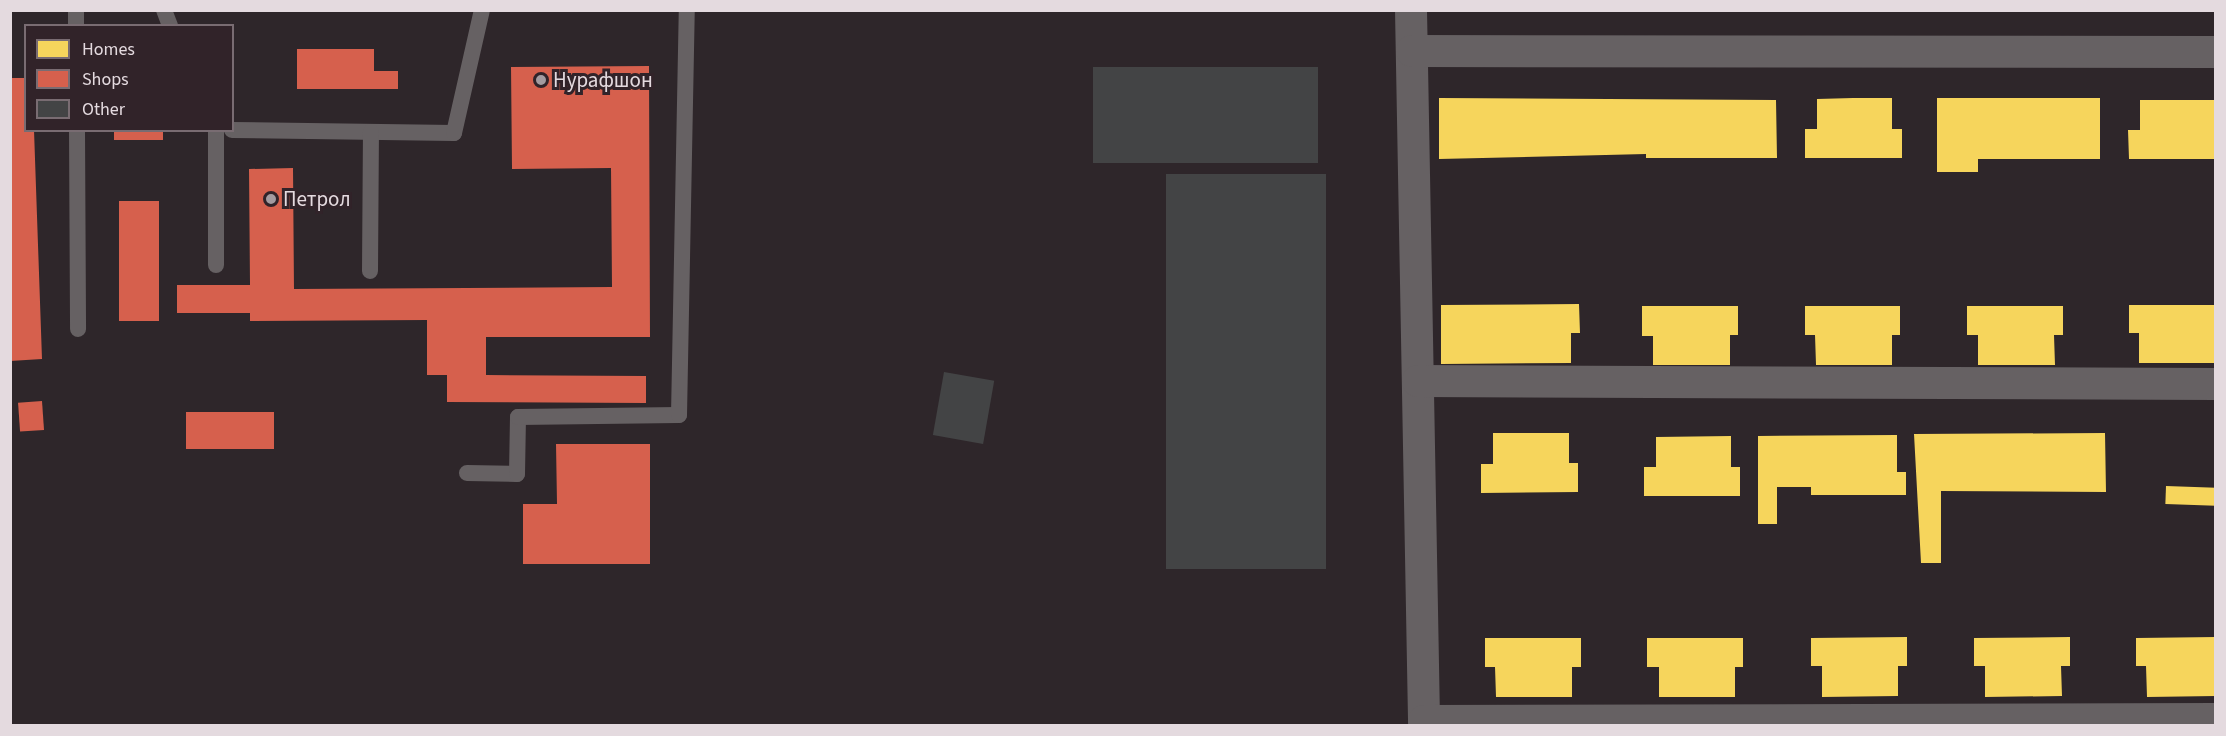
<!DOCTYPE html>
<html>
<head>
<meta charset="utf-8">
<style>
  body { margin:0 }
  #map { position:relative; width:2226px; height:736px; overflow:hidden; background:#2e262a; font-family:"Source Sans 3",sans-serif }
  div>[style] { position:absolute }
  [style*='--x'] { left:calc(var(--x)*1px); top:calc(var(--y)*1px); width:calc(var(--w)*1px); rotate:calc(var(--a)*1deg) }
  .homes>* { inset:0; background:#f6d55c; transform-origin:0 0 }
  .shops>* { inset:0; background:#d6604d; transform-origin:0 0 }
  .building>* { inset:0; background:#434445; transform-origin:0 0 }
  .lane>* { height:16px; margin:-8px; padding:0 8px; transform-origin:8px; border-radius:8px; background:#666163 }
  .street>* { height:32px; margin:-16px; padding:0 16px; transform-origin:16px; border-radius:16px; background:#666163 }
  .dots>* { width:16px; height:16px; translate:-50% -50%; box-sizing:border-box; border:3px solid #312329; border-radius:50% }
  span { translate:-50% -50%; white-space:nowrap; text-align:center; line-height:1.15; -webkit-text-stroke:6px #312329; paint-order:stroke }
  .poi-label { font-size:21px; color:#e4dadf }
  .left { translate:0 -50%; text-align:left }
  .frame { position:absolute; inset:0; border:12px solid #e4dadf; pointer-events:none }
  .legend { position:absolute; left:24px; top:24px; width:210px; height:108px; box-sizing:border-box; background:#312329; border:2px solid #796c72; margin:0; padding:8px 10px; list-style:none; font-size:18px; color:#e4dadf }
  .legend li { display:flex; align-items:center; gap:12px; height:30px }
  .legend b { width:30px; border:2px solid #796c72 }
</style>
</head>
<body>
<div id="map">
  <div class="homes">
    <div style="clip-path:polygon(1439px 98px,1776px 100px,1777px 158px,1646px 158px,1646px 154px,1439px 159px)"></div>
    <div style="clip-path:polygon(1853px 98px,1892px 98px,1892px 129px,1902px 129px,1902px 158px,1805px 158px,1805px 129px,1817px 129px,1817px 99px)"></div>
    <div style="clip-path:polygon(1937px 98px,2100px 98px,2100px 159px,1978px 159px,1978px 172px,1937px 172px)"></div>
    <div style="clip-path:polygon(2140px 100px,2216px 100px,2216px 159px,2129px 159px,2128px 130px,2140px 130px)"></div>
    <div style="clip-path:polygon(1579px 304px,1580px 333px,1571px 333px,1571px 363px,1441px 364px,1441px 305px)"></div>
    <div style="clip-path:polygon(2129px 305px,2216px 305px,2216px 363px,2139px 363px,2139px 333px,2129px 333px)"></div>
    <div style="clip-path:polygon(1642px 306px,1738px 306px,1738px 335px,1730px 335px,1730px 365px,1653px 365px,1653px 336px,1642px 336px)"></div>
    <div style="clip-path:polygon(1805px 306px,1900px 306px,1900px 335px,1892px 335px,1892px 365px,1816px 365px,1815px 335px,1805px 335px)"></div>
    <div style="clip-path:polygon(1967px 306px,2063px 306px,2063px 335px,2054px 335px,2055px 365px,1978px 365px,1978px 335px,1967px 335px)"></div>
    <div style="clip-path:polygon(1493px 433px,1569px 433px,1569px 463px,1578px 463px,1578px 492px,1481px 493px,1481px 464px,1493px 464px)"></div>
    <div style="clip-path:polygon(2105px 433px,2106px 492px,1941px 491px,1941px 563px,1921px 563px,1914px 434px)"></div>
    <div style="clip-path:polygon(1897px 435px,1897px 472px,1906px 472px,1906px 495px,1811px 495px,1811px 487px,1777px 487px,1777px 524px,1758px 524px,1758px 436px)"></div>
    <div style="clip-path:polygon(1731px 436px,1731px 467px,1740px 467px,1740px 496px,1644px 496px,1644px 467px,1656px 467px,1656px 437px)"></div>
    <div style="left:2166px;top:486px;width:50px;height:18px;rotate:2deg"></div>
    <div style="clip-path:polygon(1907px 637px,1907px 666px,1898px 666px,1898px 696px,1822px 697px,1822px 666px,1811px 666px,1811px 638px)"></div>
    <div style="clip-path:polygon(2070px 637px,2070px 666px,2061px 666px,2062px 696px,1985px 697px,1985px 666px,1974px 666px,1974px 638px)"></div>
    <div style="clip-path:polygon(2216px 637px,2216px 696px,2147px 697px,2146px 666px,2136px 666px,2136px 638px)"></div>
    <div style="clip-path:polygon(1485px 638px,1581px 638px,1581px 667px,1572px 667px,1572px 697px,1496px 697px,1495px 667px,1485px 667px)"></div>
    <div style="clip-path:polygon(1647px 638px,1743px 638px,1743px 667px,1735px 667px,1735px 697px,1659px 697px,1659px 667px,1647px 667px)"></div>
  </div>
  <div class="shops">
    <div style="clip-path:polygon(297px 49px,374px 49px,374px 71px,398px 71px,398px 89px,297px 89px)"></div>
    <div style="clip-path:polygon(649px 66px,650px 337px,486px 337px,486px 375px,646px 376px,646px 403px,447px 402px,447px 375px,427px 375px,427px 320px,250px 321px,250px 313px,177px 313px,177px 285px,250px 285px,249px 169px,293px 168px,294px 289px,612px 287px,611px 168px,512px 169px,511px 67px)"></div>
    <div style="clip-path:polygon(10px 78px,26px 78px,26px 130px,34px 130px,42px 359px,10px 361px)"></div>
    <div style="left:114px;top:130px;width:49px;height:10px"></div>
    <div style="left:119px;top:201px;width:40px;height:120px"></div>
    <div style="left:42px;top:401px;width:29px;height:24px;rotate:86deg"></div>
    <div style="left:186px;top:412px;width:88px;height:37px"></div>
    <div style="clip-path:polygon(556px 444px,650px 444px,650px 564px,523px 564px,523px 504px,557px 504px)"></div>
  </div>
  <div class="building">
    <div style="left:1093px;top:67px;width:225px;height:96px"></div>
    <div style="left:1166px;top:174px;width:160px;height:395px"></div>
    <div style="left:944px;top:372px;width:51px;height:64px;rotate:10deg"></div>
  </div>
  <div class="lane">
    <div style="--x:76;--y:10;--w:16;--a:90"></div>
    <div style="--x:164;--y:10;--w:17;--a:69"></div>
    <div style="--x:77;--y:130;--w:199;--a:89.7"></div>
    <div style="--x:216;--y:130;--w:135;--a:90"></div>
    <div style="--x:232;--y:130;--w:222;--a:0.8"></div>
    <div style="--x:454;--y:133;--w:126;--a:-77.2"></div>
    <div style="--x:370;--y:271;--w:139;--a:-89.6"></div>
    <div style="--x:467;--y:473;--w:50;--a:1.1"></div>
    <div style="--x:517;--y:474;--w:57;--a:-89"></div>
    <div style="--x:518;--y:417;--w:161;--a:-0.7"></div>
    <div style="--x:679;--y:415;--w:405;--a:-88.9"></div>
  </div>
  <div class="street">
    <div style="--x:1411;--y:10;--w:711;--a:88.95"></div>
    <div style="--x:1424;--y:721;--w:792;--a:-0.14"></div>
    <div style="--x:1412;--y:51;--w:804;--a:0.07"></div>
    <div style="--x:1418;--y:381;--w:798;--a:0.22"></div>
  </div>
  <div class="dots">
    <div style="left:541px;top:80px;background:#a49ba0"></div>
    <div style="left:271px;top:199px;background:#a49ba0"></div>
  </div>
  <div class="poi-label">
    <span class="left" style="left:553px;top:80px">Нурафшон</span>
    <span class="left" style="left:283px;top:199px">Петрол</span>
  </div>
  <div class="frame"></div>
  <ul class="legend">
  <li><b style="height:16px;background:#f6d55c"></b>Homes</li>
  <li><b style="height:16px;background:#d6604d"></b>Shops</li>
  <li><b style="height:16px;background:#434445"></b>Other</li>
  </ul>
</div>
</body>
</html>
